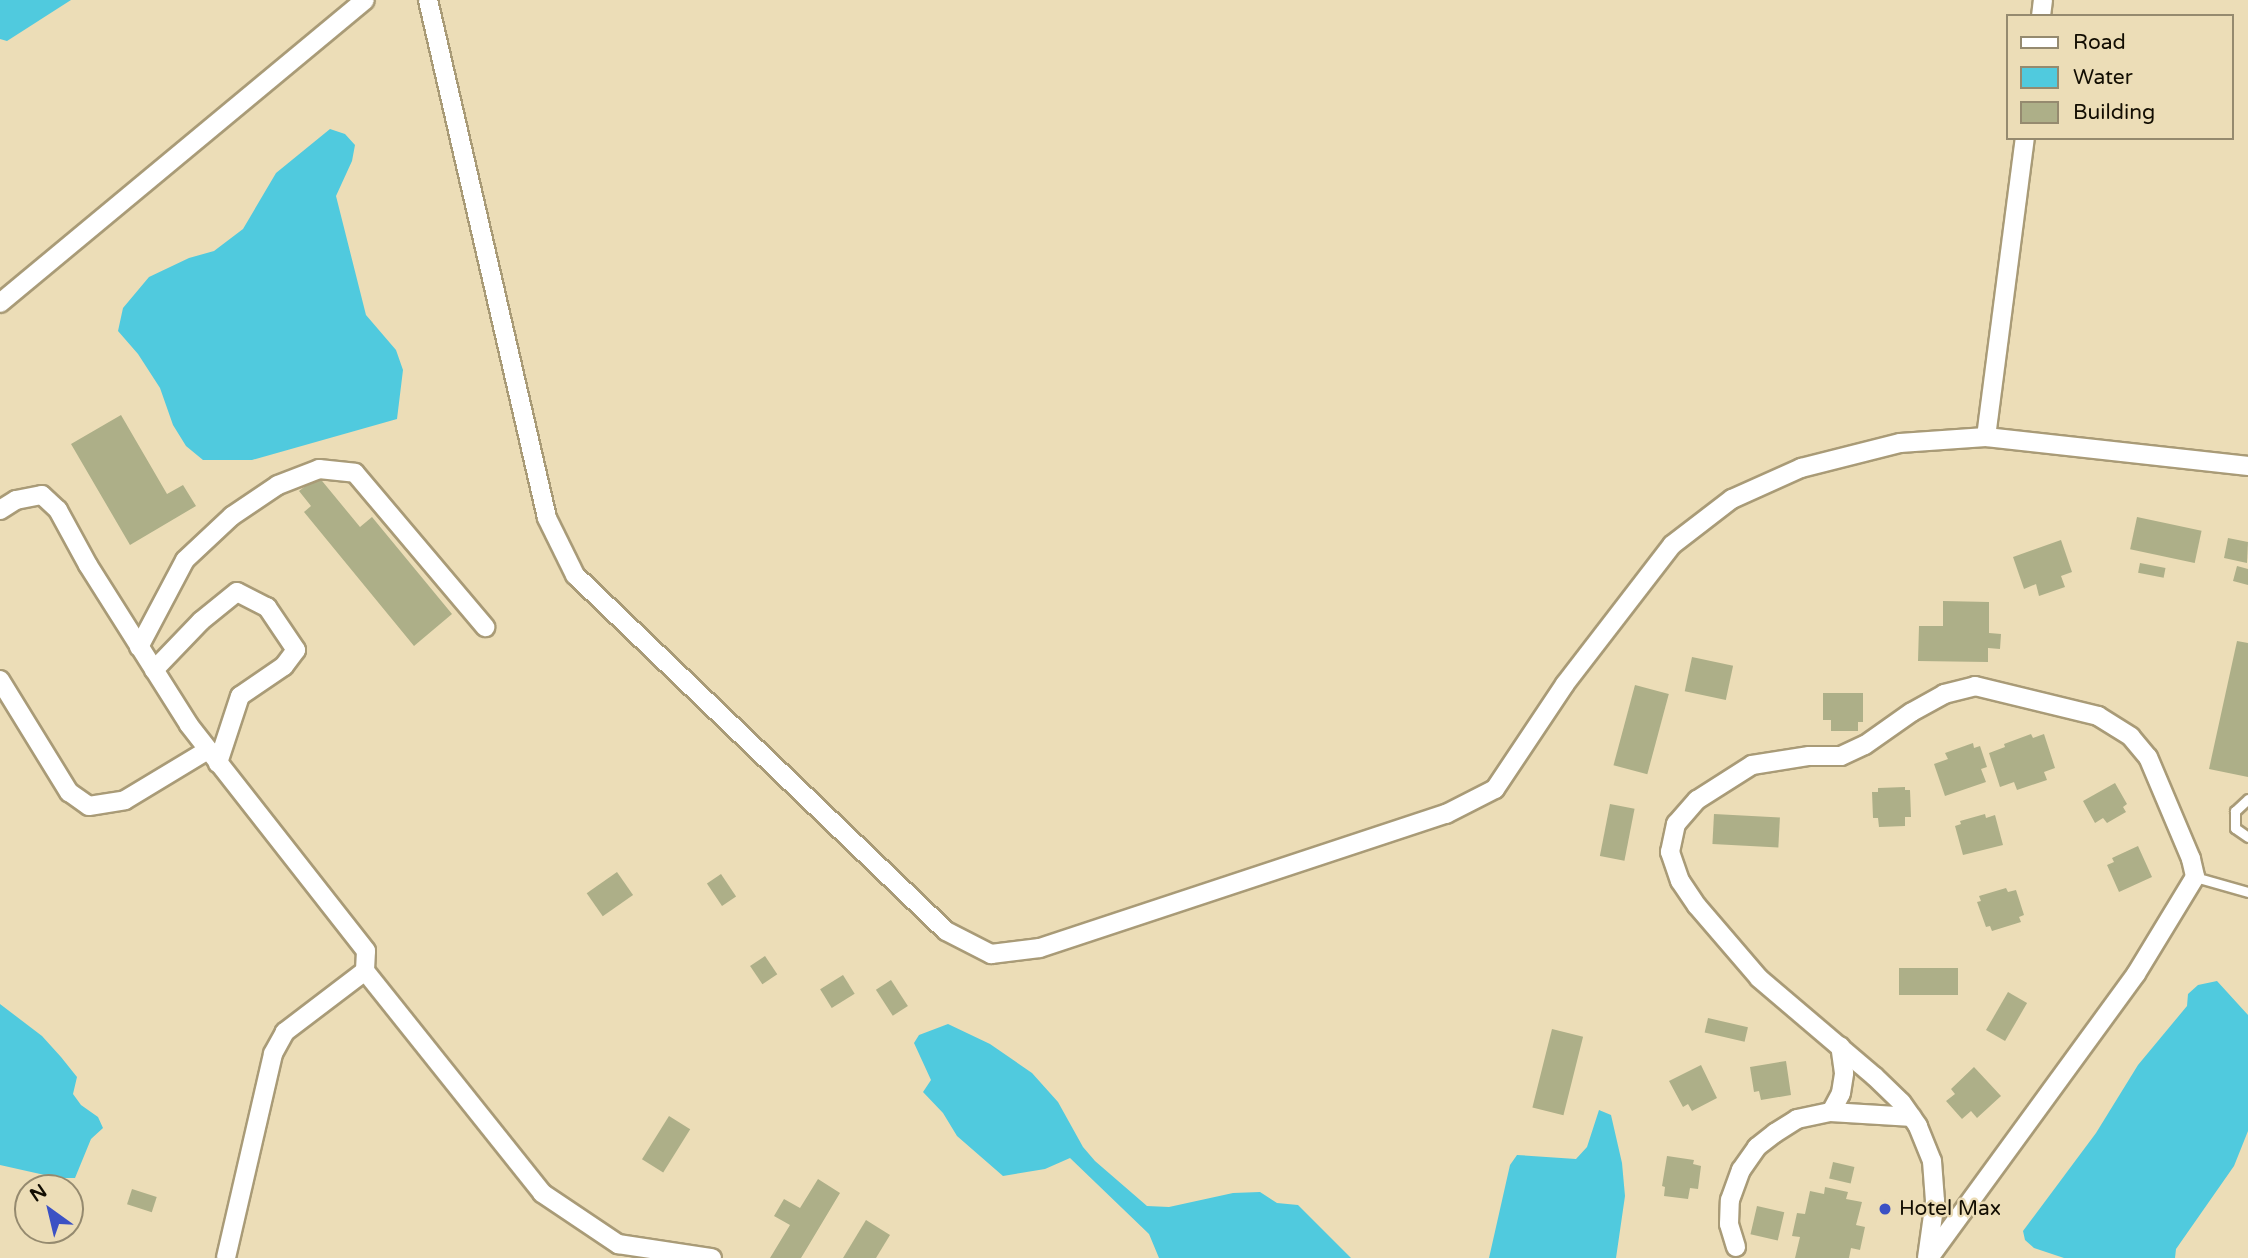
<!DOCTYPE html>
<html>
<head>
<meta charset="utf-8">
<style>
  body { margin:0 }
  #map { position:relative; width:2248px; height:1258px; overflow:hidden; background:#ecddb7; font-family:"Varela Round",sans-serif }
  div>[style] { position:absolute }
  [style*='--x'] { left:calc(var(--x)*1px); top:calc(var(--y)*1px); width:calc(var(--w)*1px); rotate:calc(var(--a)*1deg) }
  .water>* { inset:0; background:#50cade }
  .building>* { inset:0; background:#adaf88; transform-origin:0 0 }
  .roads { filter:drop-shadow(2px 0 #a99b77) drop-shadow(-2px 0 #a99b77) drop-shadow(0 2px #a99b77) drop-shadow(0 -2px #a99b77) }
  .lane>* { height:9px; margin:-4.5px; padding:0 4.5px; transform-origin:4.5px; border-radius:4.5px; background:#fff }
  .street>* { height:18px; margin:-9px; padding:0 9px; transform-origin:9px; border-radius:9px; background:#fff }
  .dots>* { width:19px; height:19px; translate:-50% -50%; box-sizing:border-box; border:4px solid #ecddb7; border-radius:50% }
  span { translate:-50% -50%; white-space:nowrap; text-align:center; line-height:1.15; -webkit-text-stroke:5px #ecddb7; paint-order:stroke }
  .poi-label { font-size:21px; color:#120d02 }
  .left { translate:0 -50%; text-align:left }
  .legend { position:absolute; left:2006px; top:14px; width:228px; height:126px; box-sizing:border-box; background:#ecddb7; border:2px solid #958a6f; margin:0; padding:9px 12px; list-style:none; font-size:21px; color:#120d02 }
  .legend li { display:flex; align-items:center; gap:14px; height:35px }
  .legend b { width:35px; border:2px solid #958a6f }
  .north { position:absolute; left:14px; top:1174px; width:70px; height:70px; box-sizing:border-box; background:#ecddb7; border:2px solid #958a6f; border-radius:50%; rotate:326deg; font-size:19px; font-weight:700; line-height:28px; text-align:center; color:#120d02 }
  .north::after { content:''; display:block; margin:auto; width:24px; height:32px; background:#3b51c4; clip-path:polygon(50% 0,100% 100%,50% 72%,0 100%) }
</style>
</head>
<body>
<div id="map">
  <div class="water">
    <div style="clip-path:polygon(0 0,71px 0,7px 41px,0 39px)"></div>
    <div style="clip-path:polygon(330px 129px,345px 134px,355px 145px,352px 161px,336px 196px,366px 315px,396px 350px,403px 370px,397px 419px,252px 460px,203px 460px,186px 446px,173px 425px,160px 388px,138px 354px,118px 331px,123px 308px,149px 277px,189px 258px,214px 251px,243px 229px,276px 173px)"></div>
    <div style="clip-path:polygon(2217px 981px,2248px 1015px,2248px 1131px,2234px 1166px,2176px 1249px,2175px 1258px,2064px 1258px,2034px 1248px,2025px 1240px,2023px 1231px,2096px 1133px,2138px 1065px,2187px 1006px,2188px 994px,2198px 985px)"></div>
    <div style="clip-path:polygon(0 1004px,42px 1036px,61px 1057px,77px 1077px,73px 1094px,81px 1105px,98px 1117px,103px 1128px,91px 1139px,75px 1178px,58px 1178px,0 1165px)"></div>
    <div style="clip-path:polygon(948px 1024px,990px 1044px,1032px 1073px,1058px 1102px,1083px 1147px,1095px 1161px,1147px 1206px,1169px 1207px,1233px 1193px,1260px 1192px,1277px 1203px,1298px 1205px,1351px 1258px,1159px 1258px,1149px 1234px,1070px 1158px,1045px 1169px,1003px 1176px,957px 1136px,943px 1113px,923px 1092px,931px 1080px,914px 1043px,919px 1035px)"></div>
    <div style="clip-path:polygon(1599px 1110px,1611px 1115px,1622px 1163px,1625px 1196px,1616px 1258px,1489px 1258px,1510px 1165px,1517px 1155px,1576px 1159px,1587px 1147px)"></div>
  </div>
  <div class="building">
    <div style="clip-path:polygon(121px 415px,167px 494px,183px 485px,196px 506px,130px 545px,71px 444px)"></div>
    <div style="clip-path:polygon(318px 476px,360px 527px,372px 517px,452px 614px,414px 646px,304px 512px,311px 506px,299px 491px)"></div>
    <div style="left:2137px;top:517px;width:66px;height:33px;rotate:12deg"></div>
    <div style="clip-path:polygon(2228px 538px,2248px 542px,2247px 563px,2224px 558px)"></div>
    <div style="clip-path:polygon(2061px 540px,2072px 572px,2061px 576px,2065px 587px,2039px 596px,2036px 584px,2024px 589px,2013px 557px)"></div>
    <div style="left:2140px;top:563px;width:26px;height:10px;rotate:11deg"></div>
    <div style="clip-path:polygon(2237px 566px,2248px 569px,2248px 585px,2233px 581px)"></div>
    <div style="clip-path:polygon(1943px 601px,1989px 602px,1989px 633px,2001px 634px,2000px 649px,1988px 648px,1988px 662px,1918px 661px,1919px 626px,1943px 626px)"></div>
    <div style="clip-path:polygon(2237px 641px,2248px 643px,2248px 777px,2209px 769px)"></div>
    <div style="left:1692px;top:657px;width:42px;height:35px;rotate:12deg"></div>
    <div style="left:1635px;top:685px;width:35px;height:83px;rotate:15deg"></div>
    <div style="clip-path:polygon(1823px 693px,1863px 693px,1863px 722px,1858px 722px,1858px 731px,1831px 731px,1831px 720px,1823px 720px)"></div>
    <div style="clip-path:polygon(2031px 734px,2033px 738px,2044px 734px,2055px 768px,2044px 772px,2047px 780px,2017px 790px,2014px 782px,2000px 787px,1989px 753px,2005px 747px,2004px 744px)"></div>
    <div style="clip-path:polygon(1973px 743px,1974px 748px,1980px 746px,1987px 767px,1981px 769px,1986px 782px,1945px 796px,1934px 764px,1948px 759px,1945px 753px)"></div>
    <div style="clip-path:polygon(2115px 783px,2127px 804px,2123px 807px,2126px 812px,2107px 823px,2103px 818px,2095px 823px,2083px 801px)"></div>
    <div style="clip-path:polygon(1905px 787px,1905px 790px,1910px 790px,1911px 817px,1905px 817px,1905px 826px,1879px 827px,1878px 818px,1873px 818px,1872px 792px,1878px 792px,1878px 788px)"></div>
    <div style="left:1610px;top:804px;width:25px;height:53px;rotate:11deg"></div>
    <div style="left:1714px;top:814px;width:66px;height:30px;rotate:3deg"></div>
    <div style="clip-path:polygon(1985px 814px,1986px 818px,1995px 815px,2003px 845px,1963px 855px,1955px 826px,1961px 824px,1960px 821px)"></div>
    <div style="clip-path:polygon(2138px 846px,2152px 877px,2119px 892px,2107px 865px,2114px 862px,2112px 858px)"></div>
    <div style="left:617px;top:872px;width:28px;height:37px;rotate:55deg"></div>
    <div style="left:721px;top:874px;width:27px;height:17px;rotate:56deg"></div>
    <div style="clip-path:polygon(2006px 888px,2008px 892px,2016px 890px,2024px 915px,2019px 917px,2021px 922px,1992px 931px,1990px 926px,1986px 927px,1977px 902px,1981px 901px,1979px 896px)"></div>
    <div style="left:765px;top:956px;width:22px;height:18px;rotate:56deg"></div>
    <div style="left:1899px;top:968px;width:59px;height:27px"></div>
    <div style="left:843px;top:975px;width:22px;height:27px;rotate:58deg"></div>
    <div style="left:891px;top:980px;width:31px;height:18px;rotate:57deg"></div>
    <div style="left:2008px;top:992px;width:22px;height:44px;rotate:30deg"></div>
    <div style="left:1708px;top:1018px;width:41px;height:15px;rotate:13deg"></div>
    <div style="left:1552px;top:1029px;width:32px;height:81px;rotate:14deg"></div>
    <div style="clip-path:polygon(1786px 1061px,1791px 1095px,1761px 1100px,1759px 1091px,1754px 1092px,1750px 1067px)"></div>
    <div style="clip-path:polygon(1701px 1065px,1717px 1098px,1692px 1111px,1688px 1104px,1683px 1107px,1669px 1081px)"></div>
    <div style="clip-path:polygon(1974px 1067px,2001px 1096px,1977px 1118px,1971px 1111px,1962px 1119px,1946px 1101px,1955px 1094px,1951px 1089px)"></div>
    <div style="left:669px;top:1116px;width:25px;height:51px;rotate:32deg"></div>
    <div style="clip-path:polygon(1667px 1156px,1694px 1160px,1693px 1164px,1701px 1166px,1698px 1189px,1690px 1188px,1688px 1199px,1664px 1196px,1665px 1187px,1662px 1186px)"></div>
    <div style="left:1833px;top:1162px;width:22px;height:17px;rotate:13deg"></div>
    <div style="clip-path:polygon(818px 1179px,840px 1193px,801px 1258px,770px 1258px,790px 1225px,774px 1216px,784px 1199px,800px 1208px)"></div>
    <div style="clip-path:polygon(1825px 1187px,1848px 1192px,1846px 1199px,1862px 1202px,1856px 1225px,1865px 1227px,1860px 1250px,1851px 1248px,1849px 1258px,1795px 1258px,1800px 1237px,1792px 1236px,1797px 1213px,1805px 1214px,1810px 1191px,1824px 1194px)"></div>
    <div style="left:132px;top:1189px;width:26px;height:16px;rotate:18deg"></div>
    <div style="left:1757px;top:1206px;width:28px;height:29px;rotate:13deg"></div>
    <div style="clip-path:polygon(866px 1220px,890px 1235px,876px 1258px,843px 1258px)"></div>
  </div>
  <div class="roads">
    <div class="lane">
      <div style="--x:2248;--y:799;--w:18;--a:137"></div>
      <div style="--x:2235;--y:811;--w:17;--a:90"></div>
      <div style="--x:2235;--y:828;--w:16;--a:35"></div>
      <div style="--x:2195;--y:877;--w:55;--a:15.8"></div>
    </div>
    <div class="street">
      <div style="--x:428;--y:0;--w:531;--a:77.06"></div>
      <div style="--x:547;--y:518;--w:64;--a:63.8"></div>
      <div style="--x:575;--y:575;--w:514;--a:43.82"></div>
      <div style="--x:946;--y:931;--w:51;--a:27.1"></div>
      <div style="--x:991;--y:954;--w:49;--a:-7"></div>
      <div style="--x:1040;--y:948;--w:428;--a:-18.3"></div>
      <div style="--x:1446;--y:814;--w:55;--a:-27"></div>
      <div style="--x:1495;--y:789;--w:126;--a:-56.3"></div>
      <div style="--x:1565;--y:684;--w:175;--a:-52.4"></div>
      <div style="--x:1672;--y:545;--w:76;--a:-37.5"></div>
      <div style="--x:1732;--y:499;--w:76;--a:-24.2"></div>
      <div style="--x:1801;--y:468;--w:102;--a:-14.2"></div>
      <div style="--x:1900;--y:443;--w:86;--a:-4"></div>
      <div style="--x:1986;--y:437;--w:264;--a:6.3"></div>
      <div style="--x:2041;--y:16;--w:16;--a:-83"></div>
      <div style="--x:0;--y:303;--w:474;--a:-39.7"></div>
      <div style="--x:1986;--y:437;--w:302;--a:-82.6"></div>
      <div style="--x:0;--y:510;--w:19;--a:-32"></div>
      <div style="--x:16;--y:500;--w:26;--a:-11"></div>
      <div style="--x:42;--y:495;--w:22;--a:43"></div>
      <div style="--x:58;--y:510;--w:63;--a:61.4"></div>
      <div style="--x:88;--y:565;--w:189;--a:57.7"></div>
      <div style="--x:189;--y:725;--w:287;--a:51.9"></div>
      <div style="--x:366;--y:951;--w:20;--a:93"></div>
      <div style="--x:365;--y:971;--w:101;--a:142.7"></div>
      <div style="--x:285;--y:1032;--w:25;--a:119"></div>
      <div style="--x:273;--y:1054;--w:209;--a:103"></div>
      <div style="--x:139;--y:647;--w:98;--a:-62.1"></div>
      <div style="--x:185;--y:560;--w:64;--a:-43.1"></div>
      <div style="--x:232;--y:516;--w:55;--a:-34"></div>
      <div style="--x:278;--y:485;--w:44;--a:-21.3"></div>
      <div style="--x:319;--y:469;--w:36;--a:6"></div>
      <div style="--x:355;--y:473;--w:202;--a:49.8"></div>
      <div style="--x:154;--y:670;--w:68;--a:-46.2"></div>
      <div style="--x:201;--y:621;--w:46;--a:-38.9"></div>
      <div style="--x:237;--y:592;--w:34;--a:27"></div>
      <div style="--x:267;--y:607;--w:52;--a:56"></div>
      <div style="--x:296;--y:650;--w:20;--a:127"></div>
      <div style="--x:284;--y:666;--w:53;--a:145.7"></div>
      <div style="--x:240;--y:696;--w:71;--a:108.2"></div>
      <div style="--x:0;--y:680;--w:132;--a:58.4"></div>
      <div style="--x:69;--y:792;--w:24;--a:35"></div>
      <div style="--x:89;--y:806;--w:36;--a:-9"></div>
      <div style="--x:125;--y:800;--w:97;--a:-31.1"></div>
      <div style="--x:365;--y:971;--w:284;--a:51.4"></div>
      <div style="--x:542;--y:1193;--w:92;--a:33.9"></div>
      <div style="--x:618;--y:1244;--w:95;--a:8.5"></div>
      <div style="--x:1831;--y:1112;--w:21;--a:-62"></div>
      <div style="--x:1841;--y:1093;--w:20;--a:-81"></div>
      <div style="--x:1844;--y:1073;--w:27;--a:-98"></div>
      <div style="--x:1736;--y:1247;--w:24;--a:-107"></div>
      <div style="--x:1729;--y:1224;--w:24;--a:-88"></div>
      <div style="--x:1730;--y:1200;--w:32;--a:-70"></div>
      <div style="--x:1741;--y:1170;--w:28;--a:-55"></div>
      <div style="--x:1757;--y:1147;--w:23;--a:-38"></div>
      <div style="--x:1775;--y:1133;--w:26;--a:-32"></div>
      <div style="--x:1797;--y:1119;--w:35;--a:-12"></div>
      <div style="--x:1831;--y:1112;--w:81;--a:3.5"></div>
      <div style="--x:1927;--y:1258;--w:58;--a:-82"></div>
      <div style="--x:1935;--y:1201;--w:40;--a:-94.3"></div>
      <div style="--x:1932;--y:1161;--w:38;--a:-112"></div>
      <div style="--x:1918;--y:1126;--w:29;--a:-125"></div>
      <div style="--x:1901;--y:1102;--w:37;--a:-136"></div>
      <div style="--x:1874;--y:1076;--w:151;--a:-139.6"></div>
      <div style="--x:1759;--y:978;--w:95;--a:-130.7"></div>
      <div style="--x:1697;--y:906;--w:30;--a:-124"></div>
      <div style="--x:1680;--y:881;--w:31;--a:-109"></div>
      <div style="--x:1670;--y:852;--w:29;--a:-78"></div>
      <div style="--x:1676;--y:824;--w:32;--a:-49"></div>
      <div style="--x:1697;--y:800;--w:65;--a:-32.5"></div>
      <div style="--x:1752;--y:765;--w:58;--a:-9"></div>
      <div style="--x:1809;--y:756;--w:32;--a:0"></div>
      <div style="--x:1841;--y:756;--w:26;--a:-25"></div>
      <div style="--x:1865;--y:745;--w:57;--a:-35.1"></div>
      <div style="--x:1912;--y:712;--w:37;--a:-29"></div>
      <div style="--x:1944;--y:694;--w:32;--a:-14"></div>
      <div style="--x:1975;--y:686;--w:127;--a:13.7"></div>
      <div style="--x:2098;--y:716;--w:39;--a:32"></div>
      <div style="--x:2131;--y:737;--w:26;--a:50"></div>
      <div style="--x:2148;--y:757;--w:111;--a:67.1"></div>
      <div style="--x:2191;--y:859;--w:18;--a:77"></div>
      <div style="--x:2195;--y:877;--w:114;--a:121.3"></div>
      <div style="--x:2136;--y:974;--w:351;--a:126.1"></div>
    </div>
  </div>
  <div class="dots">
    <div style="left:1885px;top:1209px;background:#3b51c4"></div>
  </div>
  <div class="poi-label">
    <span class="left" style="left:1899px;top:1209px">Hotel Max</span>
  </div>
  <ul class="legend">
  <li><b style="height:9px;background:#fff"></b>Road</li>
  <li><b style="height:19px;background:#50cade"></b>Water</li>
  <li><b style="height:19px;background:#adaf88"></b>Building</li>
  </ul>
  <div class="north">N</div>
</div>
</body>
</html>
